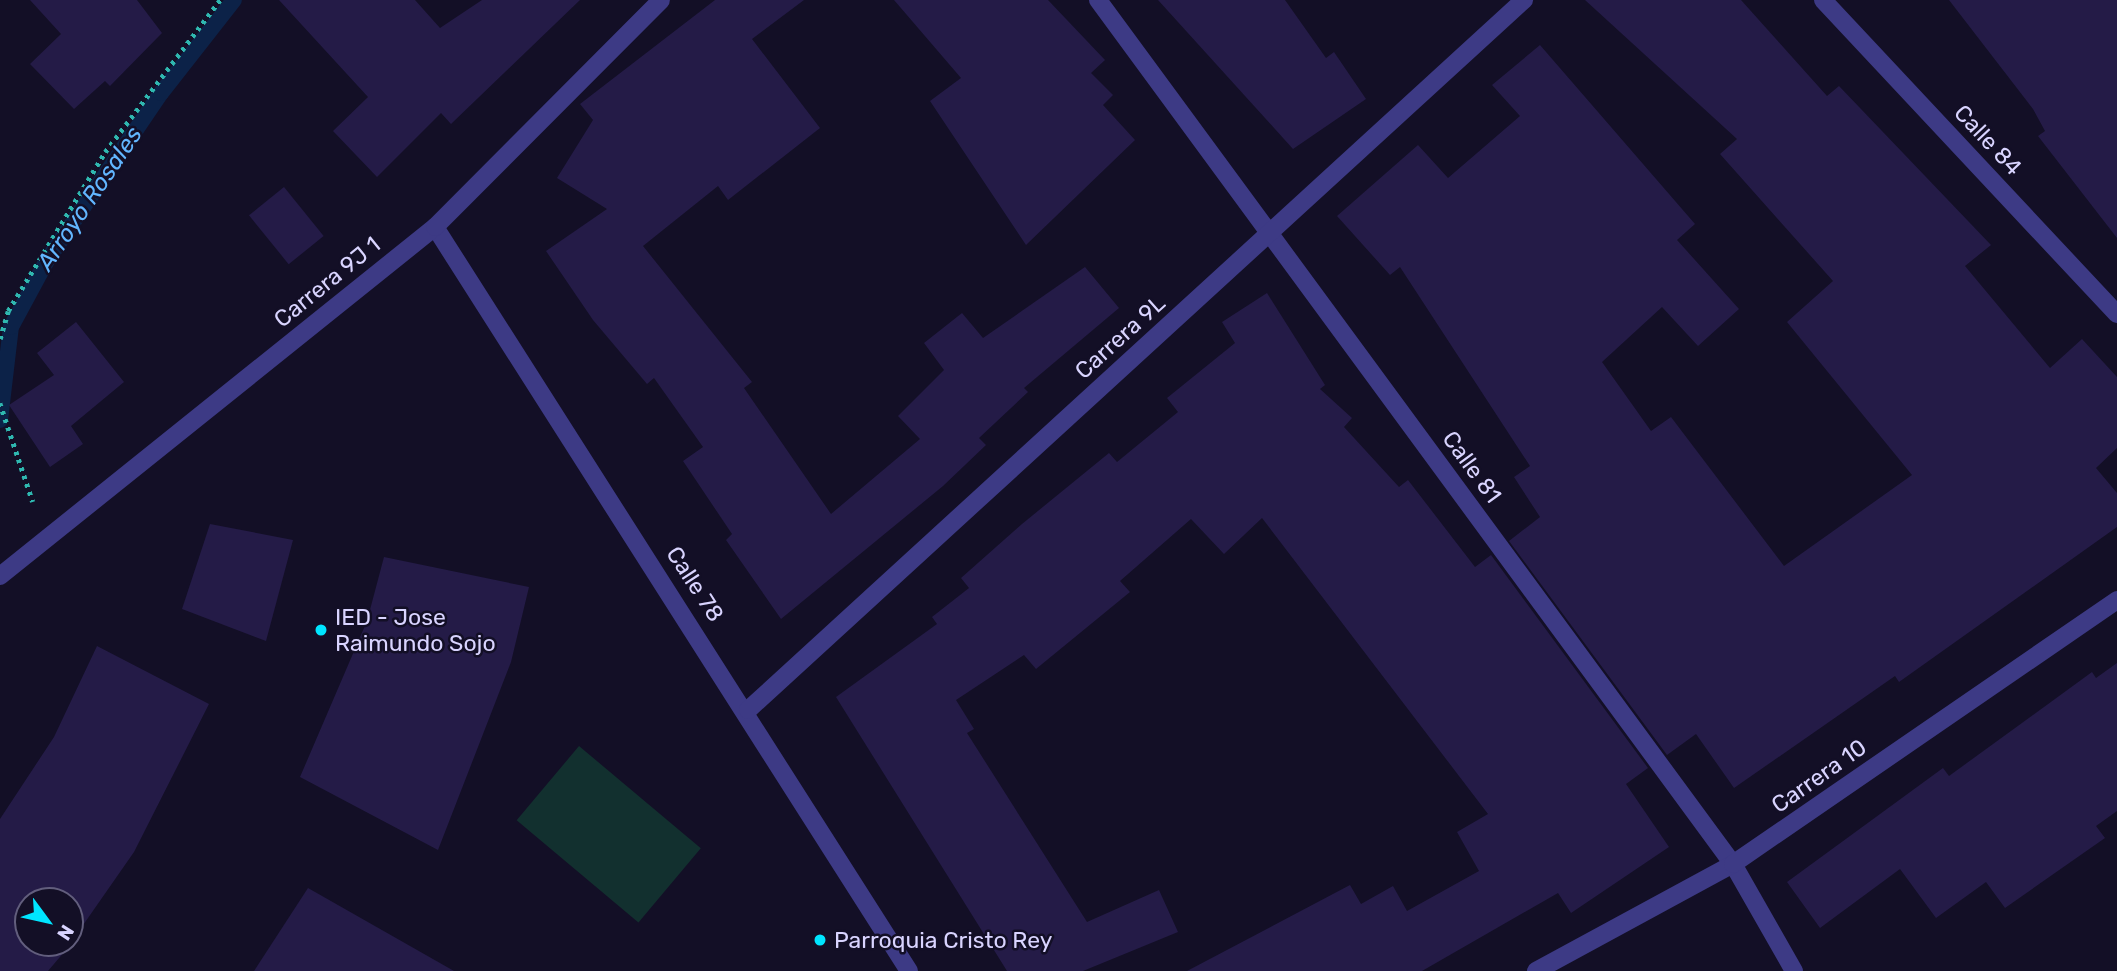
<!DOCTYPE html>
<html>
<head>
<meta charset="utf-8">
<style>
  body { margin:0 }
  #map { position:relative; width:2117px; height:971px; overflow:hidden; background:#130f26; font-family:Rubik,sans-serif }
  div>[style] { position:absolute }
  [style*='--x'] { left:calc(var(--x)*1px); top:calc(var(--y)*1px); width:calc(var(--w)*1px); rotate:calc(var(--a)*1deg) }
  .green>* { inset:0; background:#12302f; transform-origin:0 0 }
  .stream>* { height:16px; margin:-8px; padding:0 8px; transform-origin:8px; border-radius:8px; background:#0c2248 }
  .building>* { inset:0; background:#241b47; transform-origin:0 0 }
  .path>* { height:4.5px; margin-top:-2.25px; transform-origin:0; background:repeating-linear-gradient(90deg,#2fb8b0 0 3.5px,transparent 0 8.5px) }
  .minor>* { height:18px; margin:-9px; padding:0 9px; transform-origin:9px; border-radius:9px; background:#3d3a85 }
  .dots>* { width:19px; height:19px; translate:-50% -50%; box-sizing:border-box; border:4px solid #130f26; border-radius:50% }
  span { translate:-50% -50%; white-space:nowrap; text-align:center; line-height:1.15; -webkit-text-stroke:5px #130f26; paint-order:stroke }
  .street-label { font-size:23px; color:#d9d4ff }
  .poi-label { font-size:23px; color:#d9d4ff }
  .left { translate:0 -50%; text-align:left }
  .water-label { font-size:24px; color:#62b6ff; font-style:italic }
  .north { position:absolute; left:14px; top:887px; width:70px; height:70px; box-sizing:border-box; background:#130f26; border:2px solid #625e7d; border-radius:50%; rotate:123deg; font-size:19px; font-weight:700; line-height:28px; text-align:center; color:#d9d4ff }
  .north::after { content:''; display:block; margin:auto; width:24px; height:32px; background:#00e5ff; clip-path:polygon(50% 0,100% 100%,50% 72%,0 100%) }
</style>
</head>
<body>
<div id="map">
  <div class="green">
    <div style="left:579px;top:746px;width:159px;height:97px;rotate:40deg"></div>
  </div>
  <div class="stream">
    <div style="--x:0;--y:420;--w:94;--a:-83.3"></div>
    <div style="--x:11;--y:327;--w:74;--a:-61.7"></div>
    <div style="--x:46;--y:262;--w:204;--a:-55.8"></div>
    <div style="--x:161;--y:93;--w:118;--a:-51.9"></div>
  </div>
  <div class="building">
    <div style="clip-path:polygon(30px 0,137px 0,162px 33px,110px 86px,105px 81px,74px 109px,30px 64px,61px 34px)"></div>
    <div style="clip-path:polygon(279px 0,415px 0,440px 28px,482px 0,580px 0,451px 124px,441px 113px,377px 177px,333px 131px,368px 97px)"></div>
    <div style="clip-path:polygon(715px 0,804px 0,752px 39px,820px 128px,728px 200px,718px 186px,643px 246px,752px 382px,744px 388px,831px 514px,920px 439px,898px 416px,944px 370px,924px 343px,962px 313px,983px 338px,1085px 267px,1119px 308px,1024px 388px,1028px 392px,979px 438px,986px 445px,943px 486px,781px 619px,726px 540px,732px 534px,683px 461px,703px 447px,654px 378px,647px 384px,593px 320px,546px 251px,607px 209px,557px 178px,593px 120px,580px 104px)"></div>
    <div style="clip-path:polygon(894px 0,1048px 0,1105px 60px,1091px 73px,1113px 95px,1103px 105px,1135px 140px,1026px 245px,930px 101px,961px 78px)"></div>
    <div style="clip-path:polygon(1158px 0,1285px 0,1326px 58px,1334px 52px,1366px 99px,1293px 149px)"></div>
    <div style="clip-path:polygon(1585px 0,1741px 0,1827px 96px,1839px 86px,1991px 245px,1965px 266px,2050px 368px,2082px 339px,2117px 377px,2117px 448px,2096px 468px,2117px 493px,2117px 527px,1899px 682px,1895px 676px,1734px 788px,1696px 734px,1667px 755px,1509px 541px,1540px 517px,1514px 477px,1530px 466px,1400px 267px,1390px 275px,1337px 216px,1418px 145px,1448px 178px,1520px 116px,1492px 85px,1540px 45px,1695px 224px,1677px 240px,1739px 309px,1698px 346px,1662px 307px,1602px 362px,1651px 431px,1671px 417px,1784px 566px,1912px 475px,1787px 322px,1833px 281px,1720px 154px,1737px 139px)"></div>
    <div style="clip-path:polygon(1949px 0,2117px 0,2117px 238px,2038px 136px,2045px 131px,2033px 109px)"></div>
    <div style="left:284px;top:187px;width:63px;height:45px;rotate:51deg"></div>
    <div style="clip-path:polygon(1267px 293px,1325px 385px,1320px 389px,1352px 418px,1344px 427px,1399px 487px,1408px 480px,1475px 567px,1491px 555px,1648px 768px,1626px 784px,1669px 847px,1571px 913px,1558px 893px,1422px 971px,1187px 971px,1350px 885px,1361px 904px,1393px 886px,1407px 911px,1479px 871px,1457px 832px,1488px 814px,1262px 518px,1224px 554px,1191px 519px,1120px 581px,1130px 592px,1036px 669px,1024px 655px,956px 700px,974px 729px,967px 733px,1087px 922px,1159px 890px,1178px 932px,1083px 971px,1007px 971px,836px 697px,937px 624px,932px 617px,969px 588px,961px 578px,1022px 524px,1109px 453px,1117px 462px,1178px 412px,1167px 398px,1235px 343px,1222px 322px)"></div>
    <div style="clip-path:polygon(76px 322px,124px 382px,71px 426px,83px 444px,50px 467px,9px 405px,54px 375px,37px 353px)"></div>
    <div style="clip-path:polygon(210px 524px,293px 540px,266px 641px,182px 609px)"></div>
    <div style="clip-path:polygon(384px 557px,529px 587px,511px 662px,438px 850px,300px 777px,367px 621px)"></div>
    <div style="clip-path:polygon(evenodd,97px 646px,209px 704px,134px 852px,65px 951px,48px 971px,0 971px,0 819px,54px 737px,97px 646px,28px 901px,70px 901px,70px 943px,28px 943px,28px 901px)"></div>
    <div style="clip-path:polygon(2117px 663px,2117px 811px,2096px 826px,2105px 838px,2005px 908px,1986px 882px,1936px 918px,1900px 869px,1820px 928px,1787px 882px,1943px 768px,1949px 776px,2092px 672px,2096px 678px)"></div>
    <div style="clip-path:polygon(308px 888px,454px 971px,254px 971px)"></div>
  </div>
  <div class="path">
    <div style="--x:0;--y:339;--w:29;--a:-74"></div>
    <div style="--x:8;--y:311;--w:186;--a:-58.6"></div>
    <div style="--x:105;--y:152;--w:191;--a:-52.9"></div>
    <div style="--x:0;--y:403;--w:104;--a:71.6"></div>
  </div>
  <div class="minor">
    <div style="--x:1098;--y:0;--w:1072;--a:53.69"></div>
    <div style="--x:1733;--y:864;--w:123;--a:60.3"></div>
    <div style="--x:1823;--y:0;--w:430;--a:46.9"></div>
    <div style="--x:435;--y:227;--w:882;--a:57.5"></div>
    <div style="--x:0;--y:576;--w:558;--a:-38.74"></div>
    <div style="--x:435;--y:227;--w:320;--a:-45.1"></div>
    <div style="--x:748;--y:710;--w:1052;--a:-42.46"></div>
    <div style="--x:1536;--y:971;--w:224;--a:-28.5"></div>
    <div style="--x:1733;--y:864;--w:466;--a:-34.5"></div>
  </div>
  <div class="dots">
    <div style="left:321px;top:630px;background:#00e5ff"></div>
    <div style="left:820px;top:940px;background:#00e5ff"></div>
  </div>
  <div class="street-label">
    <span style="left:1988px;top:140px;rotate:47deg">Calle 84</span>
    <span style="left:327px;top:282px;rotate:-39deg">Carrera 9J 1</span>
    <span style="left:1120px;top:337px;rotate:-42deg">Carrera 9L</span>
    <span style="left:1472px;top:467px;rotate:54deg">Calle 81</span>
    <span style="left:695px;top:584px;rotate:57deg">Calle 78</span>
    <span style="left:1819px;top:776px;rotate:-35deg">Carrera 10</span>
  </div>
  <div class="poi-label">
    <span class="left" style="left:335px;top:630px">IED - Jose<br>Raimundo Sojo</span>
    <span class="left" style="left:834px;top:940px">Parroquia Cristo Rey</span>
  </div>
  <div class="water-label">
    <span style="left:90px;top:199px;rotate:-56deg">Arroyo Rosales</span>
  </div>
  <div class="north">N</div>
</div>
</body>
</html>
